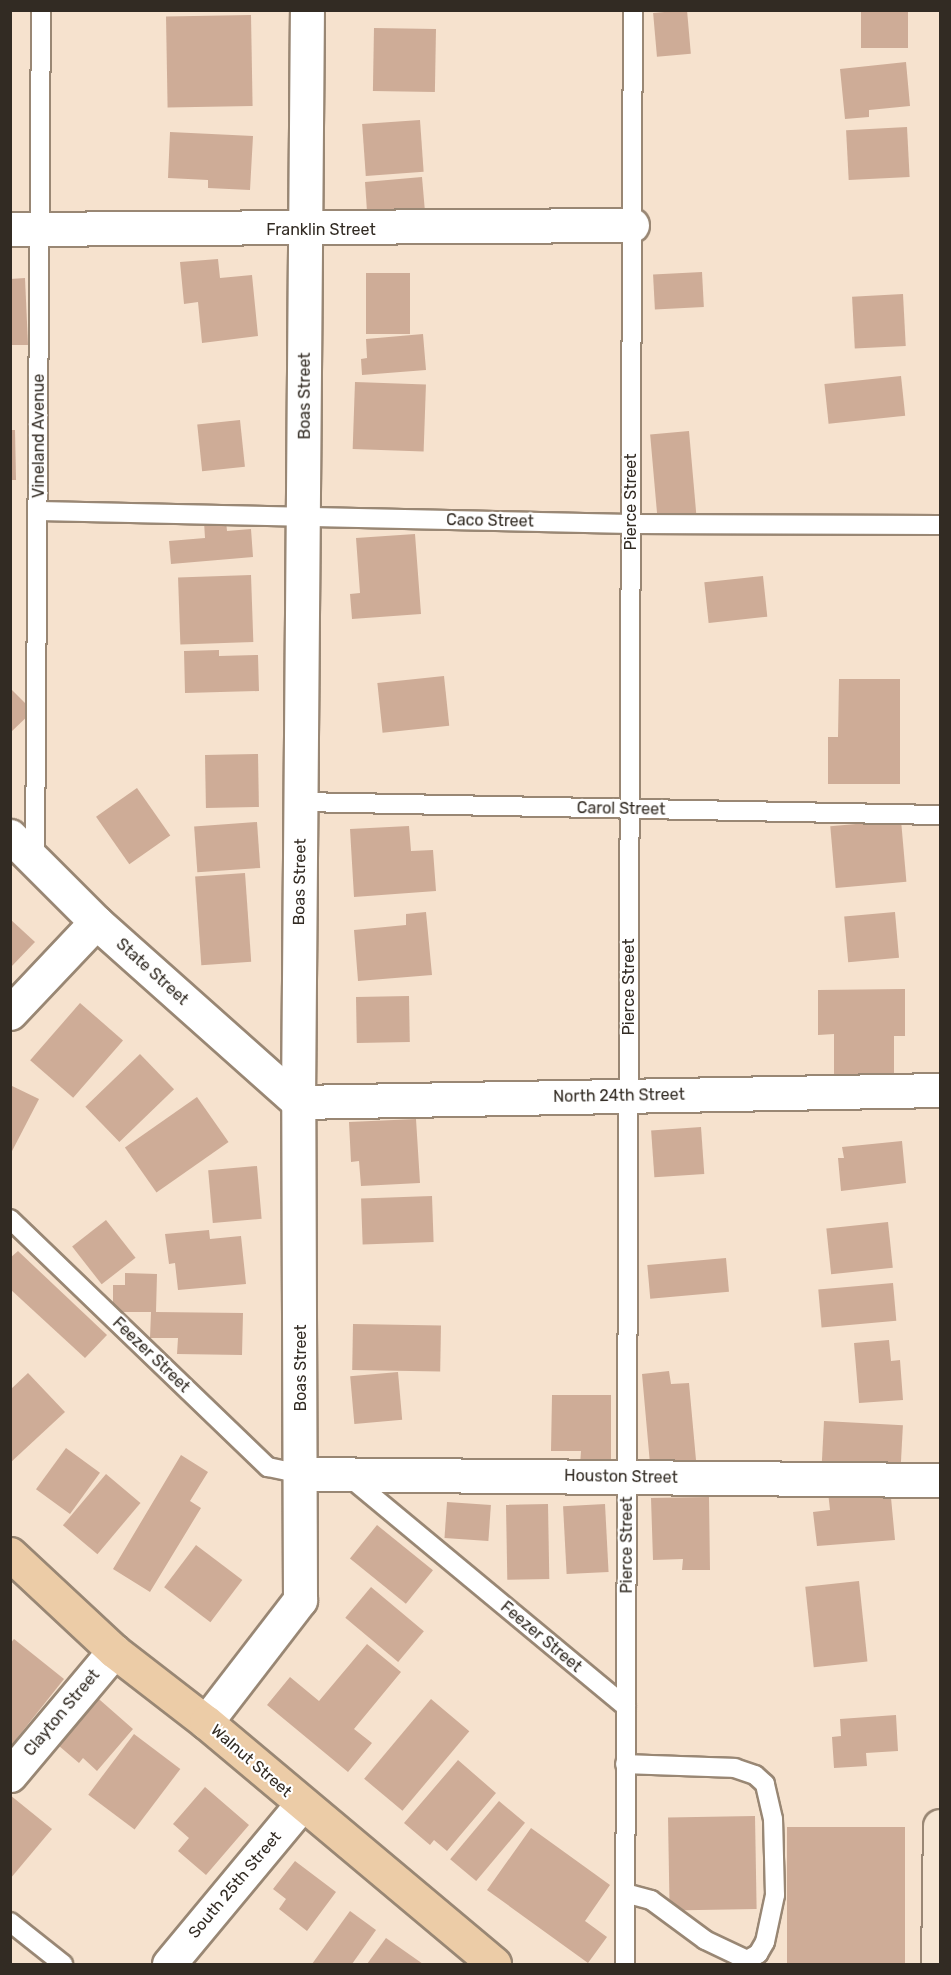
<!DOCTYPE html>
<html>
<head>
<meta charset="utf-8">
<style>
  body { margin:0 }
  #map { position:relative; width:951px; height:1975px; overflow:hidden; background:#f6e2ce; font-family:Rubik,sans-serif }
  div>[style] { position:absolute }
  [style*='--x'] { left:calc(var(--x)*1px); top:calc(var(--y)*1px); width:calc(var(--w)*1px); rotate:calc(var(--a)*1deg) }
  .building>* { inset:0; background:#ceac97; transform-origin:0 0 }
  .roads { filter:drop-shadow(2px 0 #998774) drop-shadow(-2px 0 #998774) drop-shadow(0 2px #998774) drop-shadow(0 -2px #998774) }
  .lane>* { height:18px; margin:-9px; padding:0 9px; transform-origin:9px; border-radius:9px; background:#fff }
  .street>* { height:33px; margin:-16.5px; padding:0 16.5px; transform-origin:16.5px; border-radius:16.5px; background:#fff }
  .secondary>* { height:33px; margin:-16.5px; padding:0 16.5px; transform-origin:16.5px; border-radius:16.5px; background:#f6e6d3 }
  .primary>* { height:33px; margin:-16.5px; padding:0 16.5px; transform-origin:16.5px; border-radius:16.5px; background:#eccca7 }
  span { translate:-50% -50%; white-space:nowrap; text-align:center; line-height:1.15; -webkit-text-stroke:4.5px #fff; paint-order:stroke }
  .street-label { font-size:16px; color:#322b23 }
  .frame { position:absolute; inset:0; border:12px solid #322b23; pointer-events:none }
</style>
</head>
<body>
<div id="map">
  <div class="building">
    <div style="left:687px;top:10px;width:44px;height:34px;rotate:85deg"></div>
    <div style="left:861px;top:10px;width:47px;height:38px"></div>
    <div style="left:251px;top:15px;width:91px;height:85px;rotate:89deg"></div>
    <div style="left:374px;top:28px;width:62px;height:63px;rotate:1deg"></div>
    <div style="clip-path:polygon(906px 62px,910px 106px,869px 110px,869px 117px,845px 119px,840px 69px)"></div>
    <div style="left:420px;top:120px;width:52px;height:58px;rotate:86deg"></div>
    <div style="left:907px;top:127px;width:50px;height:61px;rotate:87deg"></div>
    <div style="clip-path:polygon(170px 132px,253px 136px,250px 190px,208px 188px,208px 180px,168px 178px)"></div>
    <div style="clip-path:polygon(422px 177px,425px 212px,368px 226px,365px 182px)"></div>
    <div style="clip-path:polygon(218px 259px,220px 278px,252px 275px,258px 336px,202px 343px,198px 302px,184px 304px,180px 262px)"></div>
    <div style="left:702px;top:272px;width:35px;height:49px;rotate:87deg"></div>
    <div style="left:366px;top:273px;width:44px;height:61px"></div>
    <div style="clip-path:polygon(25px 278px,28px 345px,10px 345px,10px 279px)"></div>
    <div style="left:903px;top:294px;width:52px;height:51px;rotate:87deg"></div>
    <div style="clip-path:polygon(423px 334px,426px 370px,362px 375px,361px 359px,367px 358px,366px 339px)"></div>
    <div style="left:901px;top:376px;width:40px;height:77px;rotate:84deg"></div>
    <div style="left:355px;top:382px;width:71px;height:67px;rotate:2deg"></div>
    <div style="left:240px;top:420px;width:47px;height:43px;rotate:84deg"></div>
    <div style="clip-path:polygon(10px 430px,15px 430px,16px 480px,10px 480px)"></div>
    <div style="left:689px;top:431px;width:88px;height:39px;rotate:85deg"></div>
    <div style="clip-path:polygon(226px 520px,227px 531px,251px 529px,253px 557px,171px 564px,169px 541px,205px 538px,204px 522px)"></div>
    <div style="clip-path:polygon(415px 534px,421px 614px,352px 619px,350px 594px,360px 593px,356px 538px)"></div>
    <div style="left:251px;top:575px;width:67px;height:73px;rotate:88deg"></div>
    <div style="left:763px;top:576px;width:41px;height:59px;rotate:84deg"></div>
    <div style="clip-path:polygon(219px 650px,219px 656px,258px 655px,259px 691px,185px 693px,184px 651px)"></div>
    <div style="left:444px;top:676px;width:50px;height:67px;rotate:84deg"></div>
    <div style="clip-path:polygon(839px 679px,900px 679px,900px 784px,828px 784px,828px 737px,838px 737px)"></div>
    <div style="clip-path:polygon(10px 688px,33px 711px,10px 733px)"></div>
    <div style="left:258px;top:754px;width:53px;height:53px;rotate:89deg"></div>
    <div style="left:137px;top:788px;width:58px;height:50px;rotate:55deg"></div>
    <div style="left:901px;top:820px;width:62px;height:71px;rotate:85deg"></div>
    <div style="left:257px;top:822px;width:46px;height:63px;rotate:86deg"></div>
    <div style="clip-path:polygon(409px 826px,411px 851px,433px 850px,436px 891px,354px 897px,350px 829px)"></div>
    <div style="left:245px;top:873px;width:89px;height:50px;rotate:86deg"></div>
    <div style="clip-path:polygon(426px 912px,432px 975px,358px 981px,354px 930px,406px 925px,406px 914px)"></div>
    <div style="left:895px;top:912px;width:46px;height:51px;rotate:85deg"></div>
    <div style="clip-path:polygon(10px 919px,35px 942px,10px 968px)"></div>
    <div style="clip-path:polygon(905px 989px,905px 1036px,894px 1036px,894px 1085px,834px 1085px,834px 1034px,818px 1035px,818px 990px)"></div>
    <div style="left:409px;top:996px;width:46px;height:53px;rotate:89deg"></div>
    <div style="left:80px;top:1003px;width:57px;height:76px;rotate:41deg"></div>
    <div style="left:140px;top:1054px;width:49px;height:76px;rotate:46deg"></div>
    <div style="clip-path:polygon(10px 1085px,39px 1099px,10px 1155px)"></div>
    <div style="left:197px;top:1097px;width:55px;height:88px;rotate:55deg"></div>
    <div style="clip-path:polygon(416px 1119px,420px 1183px,361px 1186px,359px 1161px,351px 1162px,349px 1122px)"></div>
    <div style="left:701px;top:1127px;width:47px;height:50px;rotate:86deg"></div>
    <div style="clip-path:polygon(902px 1141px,906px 1183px,841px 1191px,838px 1158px,844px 1158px,842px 1147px)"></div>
    <div style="left:257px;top:1166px;width:53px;height:49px;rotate:85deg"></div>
    <div style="left:432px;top:1196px;width:46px;height:71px;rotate:88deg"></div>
    <div style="left:106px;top:1220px;width:48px;height:43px;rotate:52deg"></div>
    <div style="left:888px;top:1222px;width:46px;height:62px;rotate:84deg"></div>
    <div style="clip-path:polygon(209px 1230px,210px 1239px,241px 1236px,246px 1284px,178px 1290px,175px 1263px,169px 1264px,165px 1234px)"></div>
    <div style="clip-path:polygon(18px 1251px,107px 1335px,85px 1358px,10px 1289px,10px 1258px)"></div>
    <div style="left:726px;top:1258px;width:34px;height:79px;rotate:85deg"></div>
    <div style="clip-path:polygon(125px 1273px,157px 1274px,156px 1312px,243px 1313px,242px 1355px,177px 1354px,178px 1338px,150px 1338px,151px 1312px,113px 1312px,113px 1285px,125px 1285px)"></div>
    <div style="left:893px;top:1283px;width:38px;height:75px;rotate:85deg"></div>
    <div style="left:353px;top:1324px;width:88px;height:46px;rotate:1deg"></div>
    <div style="clip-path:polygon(889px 1340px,891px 1361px,900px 1360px,903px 1400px,859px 1403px,854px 1343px)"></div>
    <div style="clip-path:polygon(669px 1371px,671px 1384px,689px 1383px,696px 1460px,650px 1464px,642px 1374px)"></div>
    <div style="left:398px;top:1372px;width:48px;height:48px;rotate:85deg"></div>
    <div style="clip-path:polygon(28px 1373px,65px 1412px,10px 1463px,10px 1390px)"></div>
    <div style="clip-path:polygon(552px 1395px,611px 1395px,611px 1465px,580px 1465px,581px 1451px,551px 1451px)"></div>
    <div style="left:824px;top:1421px;width:79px;height:40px;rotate:3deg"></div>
    <div style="left:66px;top:1448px;width:42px;height:51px;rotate:36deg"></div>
    <div style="clip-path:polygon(181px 1455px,208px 1472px,190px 1501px,201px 1508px,150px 1592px,113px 1569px)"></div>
    <div style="left:106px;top:1474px;width:45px;height:67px;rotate:40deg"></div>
    <div style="clip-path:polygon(890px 1487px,895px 1540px,817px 1546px,813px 1512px,830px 1510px,828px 1492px)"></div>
    <div style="clip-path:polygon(709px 1497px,710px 1570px,682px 1570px,683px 1559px,653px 1560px,651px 1498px)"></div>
    <div style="left:447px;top:1502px;width:44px;height:36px;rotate:4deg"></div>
    <div style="left:548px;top:1504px;width:75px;height:42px;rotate:89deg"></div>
    <div style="left:605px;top:1504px;width:68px;height:42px;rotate:87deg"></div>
    <div style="left:377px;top:1525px;width:72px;height:43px;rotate:39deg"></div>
    <div style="left:196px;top:1545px;width:58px;height:53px;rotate:37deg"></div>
    <div style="left:859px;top:1581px;width:81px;height:54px;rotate:84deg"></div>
    <div style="left:371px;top:1587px;width:69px;height:40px;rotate:40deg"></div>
    <div style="clip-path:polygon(14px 1639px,64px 1679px,10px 1747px,10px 1644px)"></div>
    <div style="clip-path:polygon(367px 1644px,401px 1672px,354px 1729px,372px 1743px,348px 1772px,267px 1705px,290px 1677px,319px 1701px)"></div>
    <div style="clip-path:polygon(92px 1693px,133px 1729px,97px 1771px,83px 1758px,79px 1763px,52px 1740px)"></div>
    <div style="left:431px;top:1699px;width:50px;height:104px;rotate:40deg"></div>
    <div style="clip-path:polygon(896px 1715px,898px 1751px,866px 1753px,867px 1766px,834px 1768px,832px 1737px,841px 1736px,840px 1719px)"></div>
    <div style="left:134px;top:1734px;width:58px;height:76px;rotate:37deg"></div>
    <div style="clip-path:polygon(458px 1760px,496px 1793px,447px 1851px,434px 1840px,430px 1845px,404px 1823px)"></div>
    <div style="clip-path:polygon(205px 1787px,249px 1825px,206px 1875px,178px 1851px,189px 1838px,173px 1824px)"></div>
    <div style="clip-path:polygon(10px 1795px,52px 1829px,10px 1879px)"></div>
    <div style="left:499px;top:1801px;width:34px;height:76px;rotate:40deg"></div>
    <div style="left:755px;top:1816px;width:93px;height:87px;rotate:89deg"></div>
    <div style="left:905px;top:1827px;width:137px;height:118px;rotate:90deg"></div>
    <div style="clip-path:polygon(531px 1828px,610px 1885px,585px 1921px,607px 1937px,588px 1963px,487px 1890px)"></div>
    <div style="clip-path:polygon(295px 1861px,336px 1892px,307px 1931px,279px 1909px,286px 1899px,273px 1889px)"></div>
    <div style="clip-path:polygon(350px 1911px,376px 1930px,352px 1964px,312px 1964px)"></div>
    <div style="clip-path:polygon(386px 1938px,423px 1964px,367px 1964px)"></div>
  </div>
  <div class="roads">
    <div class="lane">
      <div style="--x:39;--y:511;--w:592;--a:1.26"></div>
      <div style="--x:631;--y:524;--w:309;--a:0.2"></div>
      <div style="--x:301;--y:802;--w:639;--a:1.17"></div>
      <div style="--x:35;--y:861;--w:851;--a:-89.6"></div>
      <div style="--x:10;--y:1219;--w:358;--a:43.9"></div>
      <div style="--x:268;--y:1467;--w:34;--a:12"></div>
      <div style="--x:348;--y:1476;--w:361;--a:39.7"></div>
      <div style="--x:625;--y:1893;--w:27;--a:15"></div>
      <div style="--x:651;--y:1900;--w:67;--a:36.5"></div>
      <div style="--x:705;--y:1940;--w:47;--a:25.5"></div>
      <div style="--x:747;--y:1960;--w:13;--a:-29"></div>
      <div style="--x:758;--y:1954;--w:14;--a:-60"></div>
      <div style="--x:765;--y:1942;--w:48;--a:-78"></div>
      <div style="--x:775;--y:1895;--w:76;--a:-91.5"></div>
      <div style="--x:773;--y:1819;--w:36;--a:-103"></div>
      <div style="--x:765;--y:1784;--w:13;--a:-138"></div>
      <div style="--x:755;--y:1775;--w:21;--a:-161"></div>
      <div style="--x:735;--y:1768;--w:110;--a:-177.9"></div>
      <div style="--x:10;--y:1922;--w:68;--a:38.4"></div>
      <div style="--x:625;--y:1964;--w:1954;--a:-89.77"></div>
    </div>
    <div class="street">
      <div style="--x:10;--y:229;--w:622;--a:-0.37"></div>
      <div style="--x:10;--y:836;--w:122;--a:45"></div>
      <div style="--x:96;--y:922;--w:271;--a:41.7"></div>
      <div style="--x:298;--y:1102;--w:642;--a:-1.07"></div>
      <div style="--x:10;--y:1013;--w:125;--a:-46.6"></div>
      <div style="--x:301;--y:1474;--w:639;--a:0.54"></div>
      <div style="--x:206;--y:1722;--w:154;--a:-52.4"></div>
      <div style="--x:300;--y:1600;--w:498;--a:-90.2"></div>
      <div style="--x:298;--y:1102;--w:1092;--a:-89.53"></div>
      <div style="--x:10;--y:1775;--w:162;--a:-50"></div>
      <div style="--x:169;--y:1964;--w:207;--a:-50.3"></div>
    </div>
    <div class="secondary">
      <div style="--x:938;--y:1964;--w:138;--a:-89.2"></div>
    </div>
    <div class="primary">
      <div style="--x:10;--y:1554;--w:142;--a:43"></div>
      <div style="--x:114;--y:1651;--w:116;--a:37.7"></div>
      <div style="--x:206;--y:1722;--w:376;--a:40"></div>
    </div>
  </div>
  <div class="street-label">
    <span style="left:321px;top:230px">Franklin Street</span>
    <span style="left:305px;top:396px;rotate:-90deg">Boas Street</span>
    <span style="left:39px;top:436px;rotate:-90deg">Vineland Avenue</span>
    <span style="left:631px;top:502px;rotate:-90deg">Pierce Street</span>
    <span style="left:490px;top:521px;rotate:1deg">Caco Street</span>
    <span style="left:621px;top:809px;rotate:1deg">Carol Street</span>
    <span style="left:300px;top:882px;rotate:-89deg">Boas Street</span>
    <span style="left:152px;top:972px;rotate:42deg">State Street</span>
    <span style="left:629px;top:987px;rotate:-90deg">Pierce Street</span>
    <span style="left:619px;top:1096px;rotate:-1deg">North 24th Street</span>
    <span style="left:151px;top:1355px;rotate:44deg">Feezer Street</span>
    <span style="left:301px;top:1368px;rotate:-90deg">Boas Street</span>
    <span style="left:621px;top:1477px;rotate:1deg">Houston Street</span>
    <span style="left:627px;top:1545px;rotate:-90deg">Pierce Street</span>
    <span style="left:541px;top:1637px;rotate:40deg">Feezer Street</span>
    <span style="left:62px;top:1713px;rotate:-50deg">Clayton Street</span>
    <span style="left:251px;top:1761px;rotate:41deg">Walnut Street</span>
    <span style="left:235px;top:1885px;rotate:-50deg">South 25th Street</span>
  </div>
  <div class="frame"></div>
</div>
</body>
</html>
